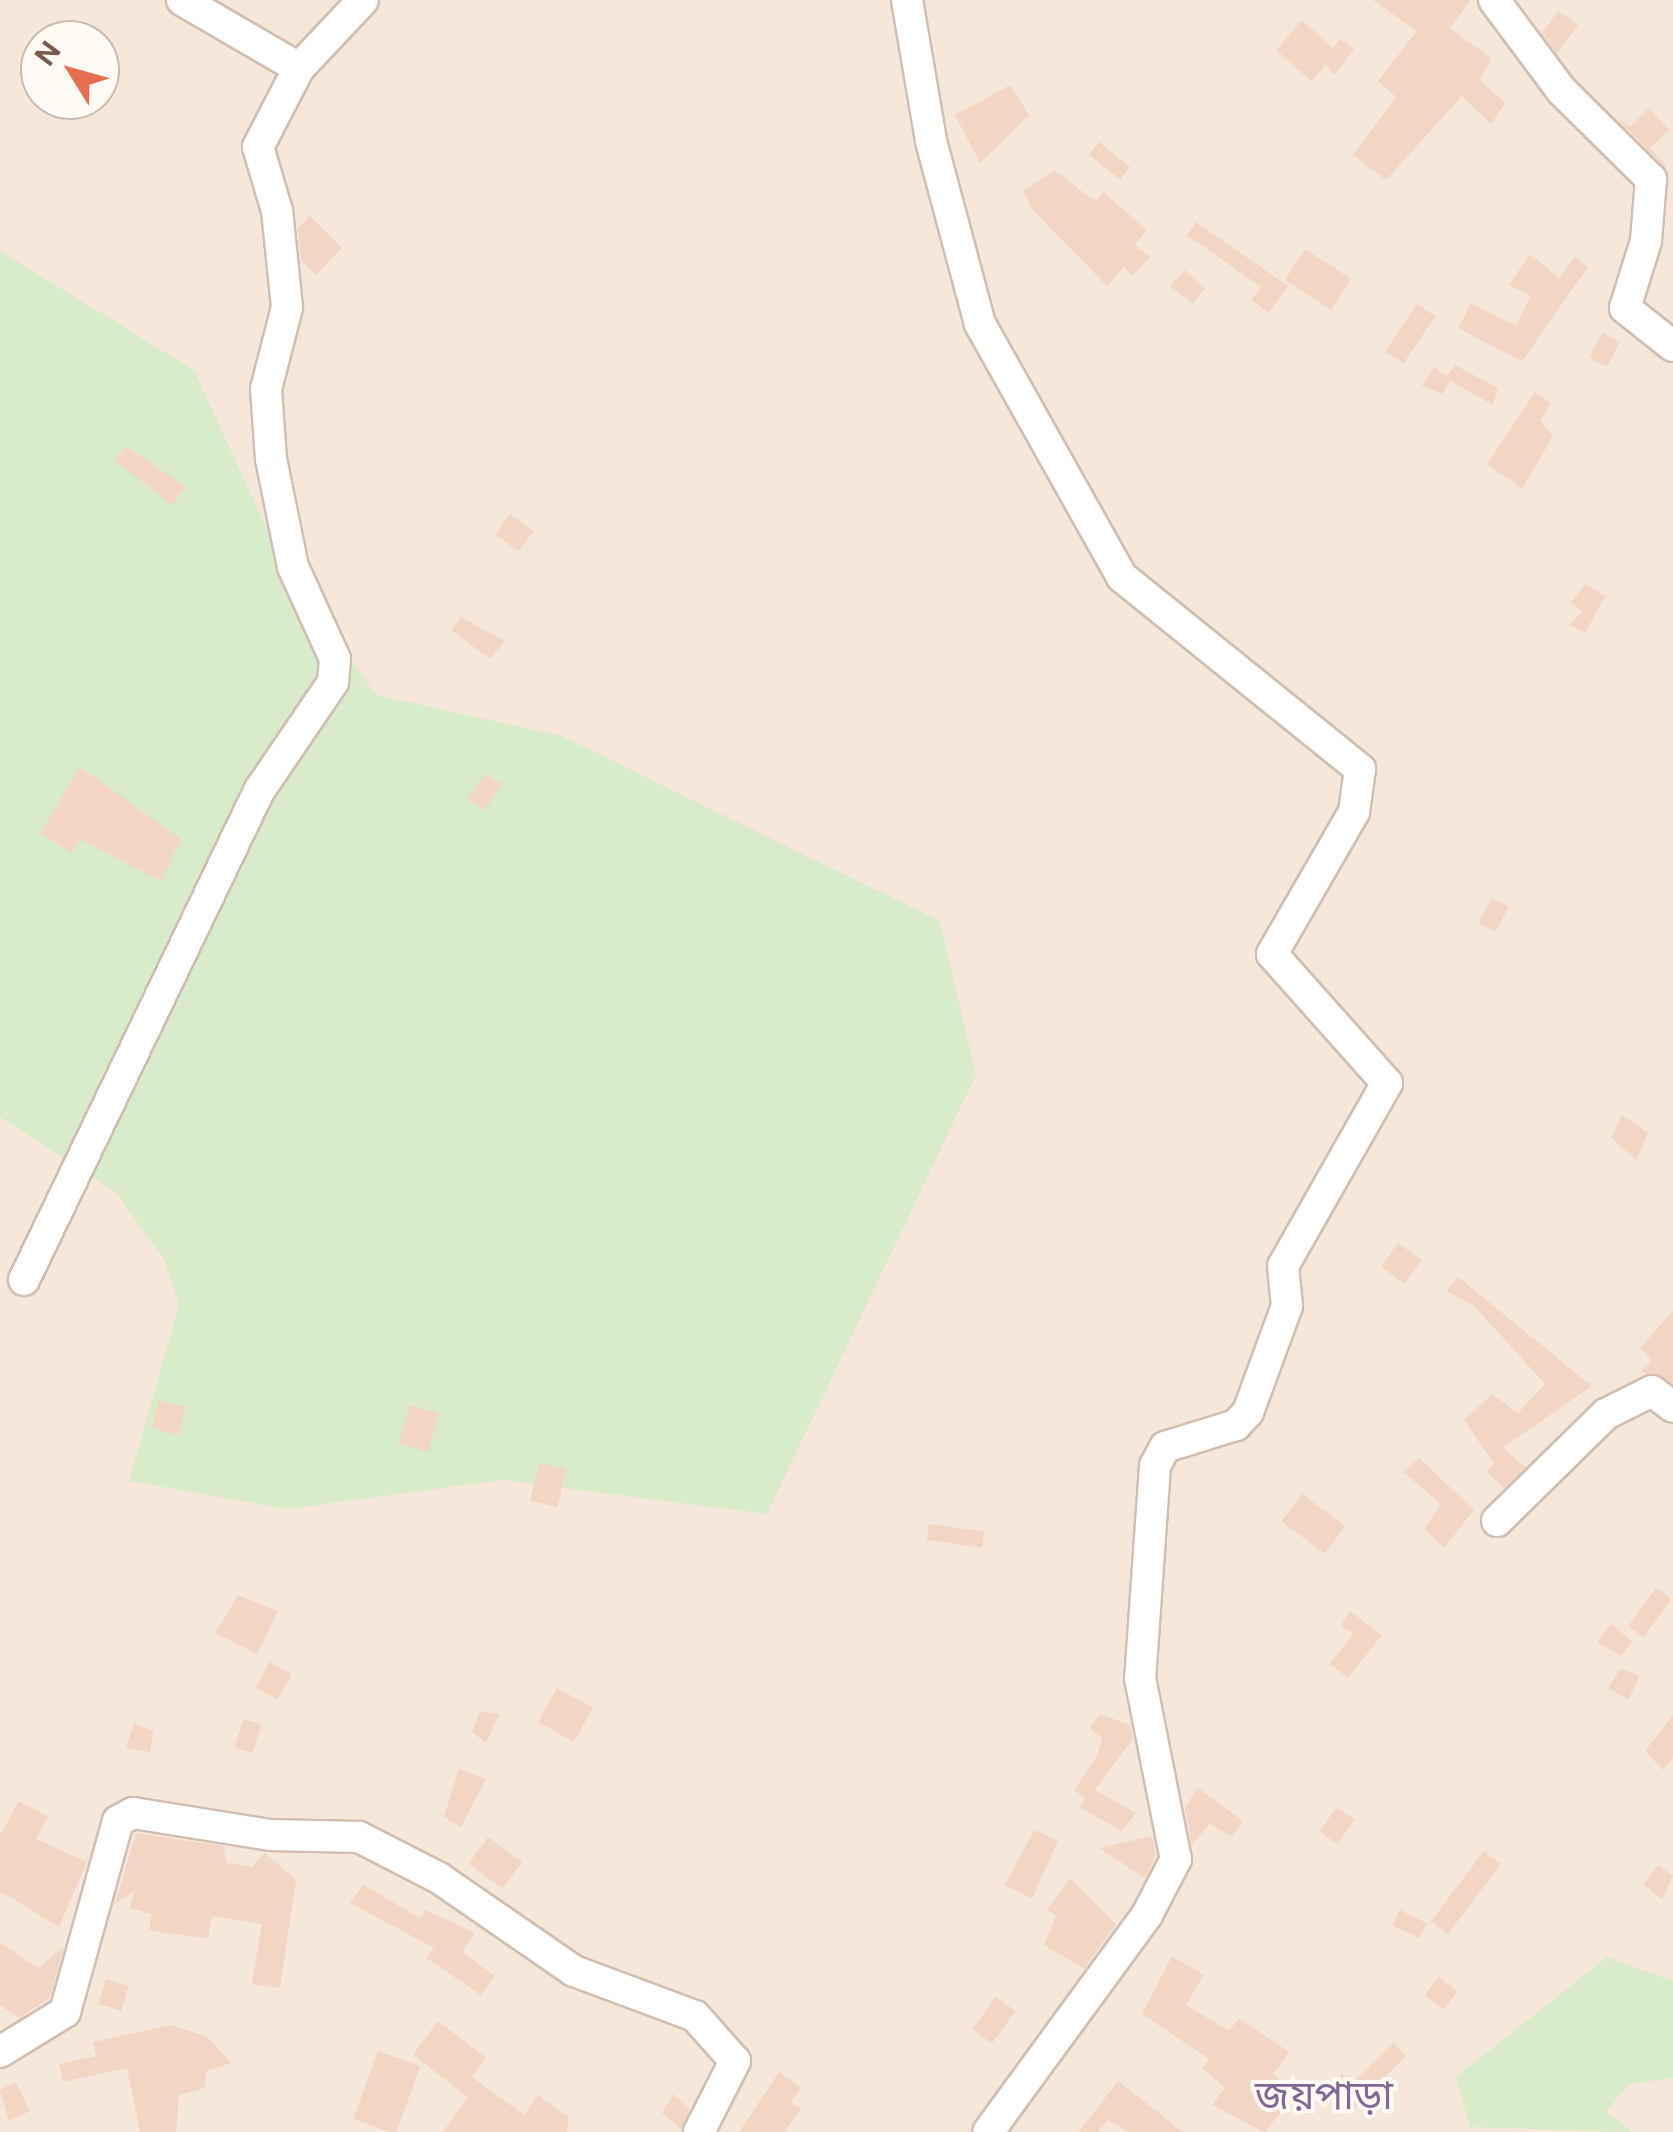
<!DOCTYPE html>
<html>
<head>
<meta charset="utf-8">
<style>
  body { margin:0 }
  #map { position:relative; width:1673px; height:2132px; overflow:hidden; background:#fdf6ec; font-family:"Public Sans","Noto Sans Bengali",sans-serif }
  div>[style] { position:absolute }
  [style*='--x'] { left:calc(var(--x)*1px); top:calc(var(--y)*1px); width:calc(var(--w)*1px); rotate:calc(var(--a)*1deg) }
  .residential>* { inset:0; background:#f5e8da }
  .green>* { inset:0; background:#d8ecc9 }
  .building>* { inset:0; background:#f3d5c3; transform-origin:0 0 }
  .roads { filter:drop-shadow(2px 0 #d1beb0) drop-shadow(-2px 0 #d1beb0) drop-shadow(0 2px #d1beb0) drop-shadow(0 -2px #d1beb0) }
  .minor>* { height:30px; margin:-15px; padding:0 15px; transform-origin:15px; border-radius:15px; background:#fff }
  span { translate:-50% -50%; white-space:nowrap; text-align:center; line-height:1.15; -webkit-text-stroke:8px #fffaf3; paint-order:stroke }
  .quarter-label { font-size:40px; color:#846695 }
  .north { position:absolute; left:20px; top:20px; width:100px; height:100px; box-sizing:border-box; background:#fffaf3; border:2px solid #cabbb1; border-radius:50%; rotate:307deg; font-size:28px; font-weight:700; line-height:40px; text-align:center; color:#7a5c4d }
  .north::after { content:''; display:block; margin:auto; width:35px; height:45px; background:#e76f51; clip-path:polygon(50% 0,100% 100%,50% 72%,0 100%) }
</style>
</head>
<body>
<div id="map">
  <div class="residential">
    <div style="clip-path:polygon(evenodd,0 0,1673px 0,1673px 2132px,0 2132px,0 0,40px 40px,100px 40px,100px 100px,40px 100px,40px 40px)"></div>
  </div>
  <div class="green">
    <div style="clip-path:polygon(0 251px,194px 370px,283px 564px,376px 695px,562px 736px,940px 921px,976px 1075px,767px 1514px,503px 1480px,287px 1509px,129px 1481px,179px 1305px,164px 1259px,115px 1192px,0 1117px)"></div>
    <div style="clip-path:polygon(1607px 1957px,1673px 1981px,1673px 2078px,1629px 2084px,1606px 2112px,1633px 2132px,1470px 2127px,1456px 2077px)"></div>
  </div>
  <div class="building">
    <div style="clip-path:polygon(1373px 0,1470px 0,1450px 28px,1491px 58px,1480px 80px,1505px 103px,1491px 124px,1462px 96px,1386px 180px,1353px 155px,1396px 97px,1378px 81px,1417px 31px)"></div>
    <div style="clip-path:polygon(1558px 11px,1578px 25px,1557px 54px,1542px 33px)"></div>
    <div style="clip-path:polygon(1302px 20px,1333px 48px,1340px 39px,1354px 49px,1334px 75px,1326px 65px,1311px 81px,1276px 50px)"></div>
    <div style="clip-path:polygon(1010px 85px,1029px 115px,980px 163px,955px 115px)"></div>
    <div style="clip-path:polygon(1649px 108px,1669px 130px,1650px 148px,1667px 167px,1666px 168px,1614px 116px,1630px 127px)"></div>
    <div style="left:1099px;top:142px;width:40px;height:16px;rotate:39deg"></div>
    <div style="clip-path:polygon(1054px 170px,1096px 202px,1103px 192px,1147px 230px,1135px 245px,1150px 257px,1132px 276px,1124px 267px,1107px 286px,1032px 209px,1023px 191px)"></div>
    <div style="clip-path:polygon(310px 216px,342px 248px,316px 275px,301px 260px,298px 228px)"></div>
    <div style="clip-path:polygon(1196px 222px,1288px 286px,1269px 313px,1251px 300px,1261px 287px,1187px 235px)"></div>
    <div style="left:1305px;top:249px;width:55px;height:37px;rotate:33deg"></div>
    <div style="clip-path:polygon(1530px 254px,1559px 278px,1575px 257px,1588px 267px,1522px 361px,1458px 328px,1471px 303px,1516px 326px,1531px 296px,1509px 285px)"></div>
    <div style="clip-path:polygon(1185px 270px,1205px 289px,1193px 303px,1170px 286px)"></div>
    <div style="left:1417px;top:304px;width:22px;height:57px;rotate:34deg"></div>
    <div style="left:1602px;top:333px;width:20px;height:28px;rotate:27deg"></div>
    <div style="clip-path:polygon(1455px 365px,1498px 388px,1493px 405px,1450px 381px,1442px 394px,1422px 386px,1434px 367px,1447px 376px)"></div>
    <div style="clip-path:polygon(1535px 392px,1551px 403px,1540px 421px,1553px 436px,1522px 489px,1487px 464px)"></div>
    <div style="clip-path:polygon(126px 446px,186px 487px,172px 505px,115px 461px)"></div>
    <div style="left:510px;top:514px;width:29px;height:25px;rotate:36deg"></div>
    <div style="clip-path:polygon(1586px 584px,1605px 597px,1585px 633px,1568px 625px,1583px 612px,1571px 602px)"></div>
    <div style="clip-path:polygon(461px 617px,504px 641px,490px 659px,451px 630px)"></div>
    <div style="clip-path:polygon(80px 767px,181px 839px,161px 881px,80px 839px,71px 853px,40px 833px)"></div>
    <div style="left:485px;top:773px;width:20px;height:32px;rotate:33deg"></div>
    <div style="left:1492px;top:898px;width:19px;height:28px;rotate:28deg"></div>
    <div style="clip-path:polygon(1622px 1115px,1648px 1133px,1636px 1160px,1611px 1137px)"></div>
    <div style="left:1398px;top:1243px;width:29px;height:29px;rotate:36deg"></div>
    <div style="clip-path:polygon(1458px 1277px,1592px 1386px,1502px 1448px,1526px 1467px,1504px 1488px,1486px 1472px,1494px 1464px,1464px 1420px,1492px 1394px,1518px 1413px,1545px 1384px,1475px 1307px,1447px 1291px)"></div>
    <div style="clip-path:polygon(1673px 1311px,1673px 1383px,1641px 1371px,1652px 1361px,1640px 1348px)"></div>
    <div style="left:159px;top:1400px;width:28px;height:29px;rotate:15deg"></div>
    <div style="left:409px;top:1405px;width:31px;height:40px;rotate:15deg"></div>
    <div style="clip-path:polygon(1419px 1458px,1474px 1510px,1444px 1548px,1424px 1529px,1441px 1504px,1403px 1472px)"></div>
    <div style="left:539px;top:1463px;width:28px;height:39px;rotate:13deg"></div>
    <div style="left:1302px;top:1494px;width:54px;height:34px;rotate:37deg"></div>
    <div style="left:929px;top:1524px;width:56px;height:16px;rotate:8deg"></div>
    <div style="left:1656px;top:1588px;width:19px;height:47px;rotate:36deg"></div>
    <div style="clip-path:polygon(238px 1595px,278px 1611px,257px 1654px,215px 1633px)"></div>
    <div style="clip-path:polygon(1350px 1611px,1382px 1635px,1348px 1678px,1330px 1664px,1353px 1634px,1341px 1625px)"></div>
    <div style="clip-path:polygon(1611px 1623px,1632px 1642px,1621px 1656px,1597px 1642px)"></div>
    <div style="left:270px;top:1662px;width:25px;height:29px;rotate:29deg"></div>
    <div style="clip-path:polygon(1621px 1668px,1640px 1676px,1628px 1700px,1608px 1688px)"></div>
    <div style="left:557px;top:1688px;width:41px;height:39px;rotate:29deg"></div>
    <div style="clip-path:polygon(480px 1711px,499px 1714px,486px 1743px,472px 1732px)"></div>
    <div style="clip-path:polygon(1100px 1714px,1130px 1725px,1133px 1738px,1095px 1790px,1136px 1813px,1122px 1831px,1080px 1808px,1085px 1798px,1074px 1790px,1098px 1754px,1102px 1738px,1090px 1728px)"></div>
    <div style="clip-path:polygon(1673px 1715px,1673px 1758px,1663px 1770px,1645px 1751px)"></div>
    <div style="left:243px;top:1719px;width:19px;height:30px;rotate:16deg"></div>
    <div style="clip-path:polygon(134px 1723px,153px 1731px,150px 1752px,126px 1748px)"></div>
    <div style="clip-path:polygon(459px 1769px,486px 1779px,461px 1827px,444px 1817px)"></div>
    <div style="clip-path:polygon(1198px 1788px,1243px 1821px,1232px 1837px,1210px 1823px,1192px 1845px,1185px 1807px)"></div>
    <div style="clip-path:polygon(19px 1801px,48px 1817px,36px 1839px,87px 1862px,59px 1927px,0 1891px,0 1835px)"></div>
    <div style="left:1337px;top:1807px;width:22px;height:30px;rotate:36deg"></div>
    <div style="clip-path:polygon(1034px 1830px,1058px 1841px,1032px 1899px,1005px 1885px)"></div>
    <div style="clip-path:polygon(136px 1833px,223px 1846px,227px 1863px,252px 1867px,265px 1853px,296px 1880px,280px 1988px,252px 1984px,262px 1924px,212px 1916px,208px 1938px,165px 1933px,149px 1930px,152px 1914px,129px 1908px,135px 1890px,115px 1904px)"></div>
    <div style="clip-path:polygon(1152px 1836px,1156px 1856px,1145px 1878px,1099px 1848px)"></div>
    <div style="left:488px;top:1837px;width:42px;height:33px;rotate:36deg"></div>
    <div style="left:1484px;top:1851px;width:21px;height:88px;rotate:37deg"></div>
    <div style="clip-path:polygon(1658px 1865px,1673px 1876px,1662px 1899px,1643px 1884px)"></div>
    <div style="clip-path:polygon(1070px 1878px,1116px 1924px,1084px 1969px,1044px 1945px,1056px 1916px,1047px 1910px)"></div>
    <div style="clip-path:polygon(363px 1885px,420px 1918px,425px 1910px,475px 1933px,462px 1952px,495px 1976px,481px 1995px,426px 1958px,434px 1948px,350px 1903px)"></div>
    <div style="left:1400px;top:1910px;width:30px;height:17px;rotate:26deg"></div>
    <div style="clip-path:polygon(0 1942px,38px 1968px,64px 1947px,50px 1998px,19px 2018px,0 2005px)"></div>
    <div style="clip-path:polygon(1172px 1956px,1204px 1975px,1186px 2005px,1229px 2031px,1239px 2018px,1289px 2052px,1273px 2074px,1282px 2081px,1273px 2092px,1288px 2103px,1265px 2132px,1212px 2105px,1225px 2087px,1202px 2069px,1209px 2059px,1142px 2014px)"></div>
    <div style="left:1438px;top:1977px;width:24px;height:23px;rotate:36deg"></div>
    <div style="left:106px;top:1979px;width:24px;height:26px;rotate:17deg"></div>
    <div style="left:996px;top:1997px;width:24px;height:40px;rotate:36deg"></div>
    <div style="clip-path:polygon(438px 2021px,486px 2058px,472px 2077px,524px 2115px,538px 2095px,569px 2117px,567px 2132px,443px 2132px,468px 2097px,413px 2055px)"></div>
    <div style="clip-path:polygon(171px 2025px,206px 2036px,232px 2063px,206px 2071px,205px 2088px,179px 2095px,176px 2132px,140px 2132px,127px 2068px,63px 2082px,59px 2064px,96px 2056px,93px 2042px)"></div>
    <div style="clip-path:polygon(1394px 2043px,1406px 2056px,1352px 2110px,1328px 2092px,1342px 2074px,1353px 2082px)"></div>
    <div style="left:378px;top:2051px;width:45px;height:72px;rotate:20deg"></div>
    <div style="clip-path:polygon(779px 2072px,801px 2088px,791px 2102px,801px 2109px,784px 2132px,739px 2132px)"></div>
    <div style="clip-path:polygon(1118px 2081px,1183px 2132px,1128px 2132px,1108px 2120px,1098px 2132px,1079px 2132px)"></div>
    <div style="clip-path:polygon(16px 2082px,30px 2111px,9px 2121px,0 2090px)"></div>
    <div style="clip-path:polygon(673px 2094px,690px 2109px,681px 2129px,662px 2113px)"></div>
  </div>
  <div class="roads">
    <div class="minor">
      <div style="--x:182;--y:0;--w:135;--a:30.2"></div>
      <div style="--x:907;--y:0;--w:143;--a:80.3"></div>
      <div style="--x:931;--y:141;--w:189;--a:75"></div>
      <div style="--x:980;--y:324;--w:290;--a:60.7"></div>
      <div style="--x:1122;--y:577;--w:306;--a:38.9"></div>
      <div style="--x:1360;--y:769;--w:43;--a:97.9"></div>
      <div style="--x:1354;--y:812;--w:164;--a:120"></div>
      <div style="--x:1272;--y:954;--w:173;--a:48.3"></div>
      <div style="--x:1387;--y:1083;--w:210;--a:119.6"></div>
      <div style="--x:1283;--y:1266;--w:40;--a:84.3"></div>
      <div style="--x:1287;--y:1306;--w:113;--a:110.2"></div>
      <div style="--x:1248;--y:1412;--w:18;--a:133"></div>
      <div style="--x:1236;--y:1425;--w:74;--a:162.8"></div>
      <div style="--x:1165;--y:1447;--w:21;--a:118"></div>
      <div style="--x:1155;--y:1466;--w:213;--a:94"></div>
      <div style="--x:1140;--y:1678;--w:185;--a:78.8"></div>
      <div style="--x:1176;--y:1859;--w:63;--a:117.4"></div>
      <div style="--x:1147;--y:1915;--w:269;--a:126.2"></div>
      <div style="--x:1494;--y:0;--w:112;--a:53.3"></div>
      <div style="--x:1561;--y:90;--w:127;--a:44.7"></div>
      <div style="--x:1651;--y:179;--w:62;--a:94.6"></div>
      <div style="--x:1646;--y:241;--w:70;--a:107.4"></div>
      <div style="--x:1625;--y:308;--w:61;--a:38.4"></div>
      <div style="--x:24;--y:1280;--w:543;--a:-64.33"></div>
      <div style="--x:259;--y:791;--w:132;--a:-55.8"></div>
      <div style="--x:333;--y:682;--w:23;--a:-85"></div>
      <div style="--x:335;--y:659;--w:101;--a:-114.5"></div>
      <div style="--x:293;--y:567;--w:110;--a:-101.5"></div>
      <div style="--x:271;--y:459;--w:70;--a:-94.1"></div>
      <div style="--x:266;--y:389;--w:85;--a:-75.6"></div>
      <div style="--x:287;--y:307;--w:97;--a:-95.9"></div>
      <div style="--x:277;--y:211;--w:67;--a:-106.5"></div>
      <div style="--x:258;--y:147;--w:89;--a:-62.6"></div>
      <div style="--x:299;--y:68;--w:93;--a:-46.7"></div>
      <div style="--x:1497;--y:1521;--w:153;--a:-44.5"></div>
      <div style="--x:1606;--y:1414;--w:51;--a:-26.6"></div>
      <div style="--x:1652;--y:1391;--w:26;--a:37"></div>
      <div style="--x:0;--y:2052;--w:76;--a:-31.6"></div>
      <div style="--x:65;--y:2012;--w:198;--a:-74.5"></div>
      <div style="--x:118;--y:1821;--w:17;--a:-28"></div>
      <div style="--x:133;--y:1813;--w:139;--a:9.1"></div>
      <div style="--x:270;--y:1835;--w:89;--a:1.3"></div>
      <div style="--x:359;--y:1837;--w:90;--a:27.1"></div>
      <div style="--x:439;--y:1878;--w:164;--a:34.6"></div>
      <div style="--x:574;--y:1971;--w:129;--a:20.4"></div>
      <div style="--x:695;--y:2016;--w:60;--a:48.4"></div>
      <div style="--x:735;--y:2061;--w:80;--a:116.9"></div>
    </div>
  </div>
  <div class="quarter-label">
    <span style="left:1324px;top:2095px">জয়পাড়া</span>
  </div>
  <div class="north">N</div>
</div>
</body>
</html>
